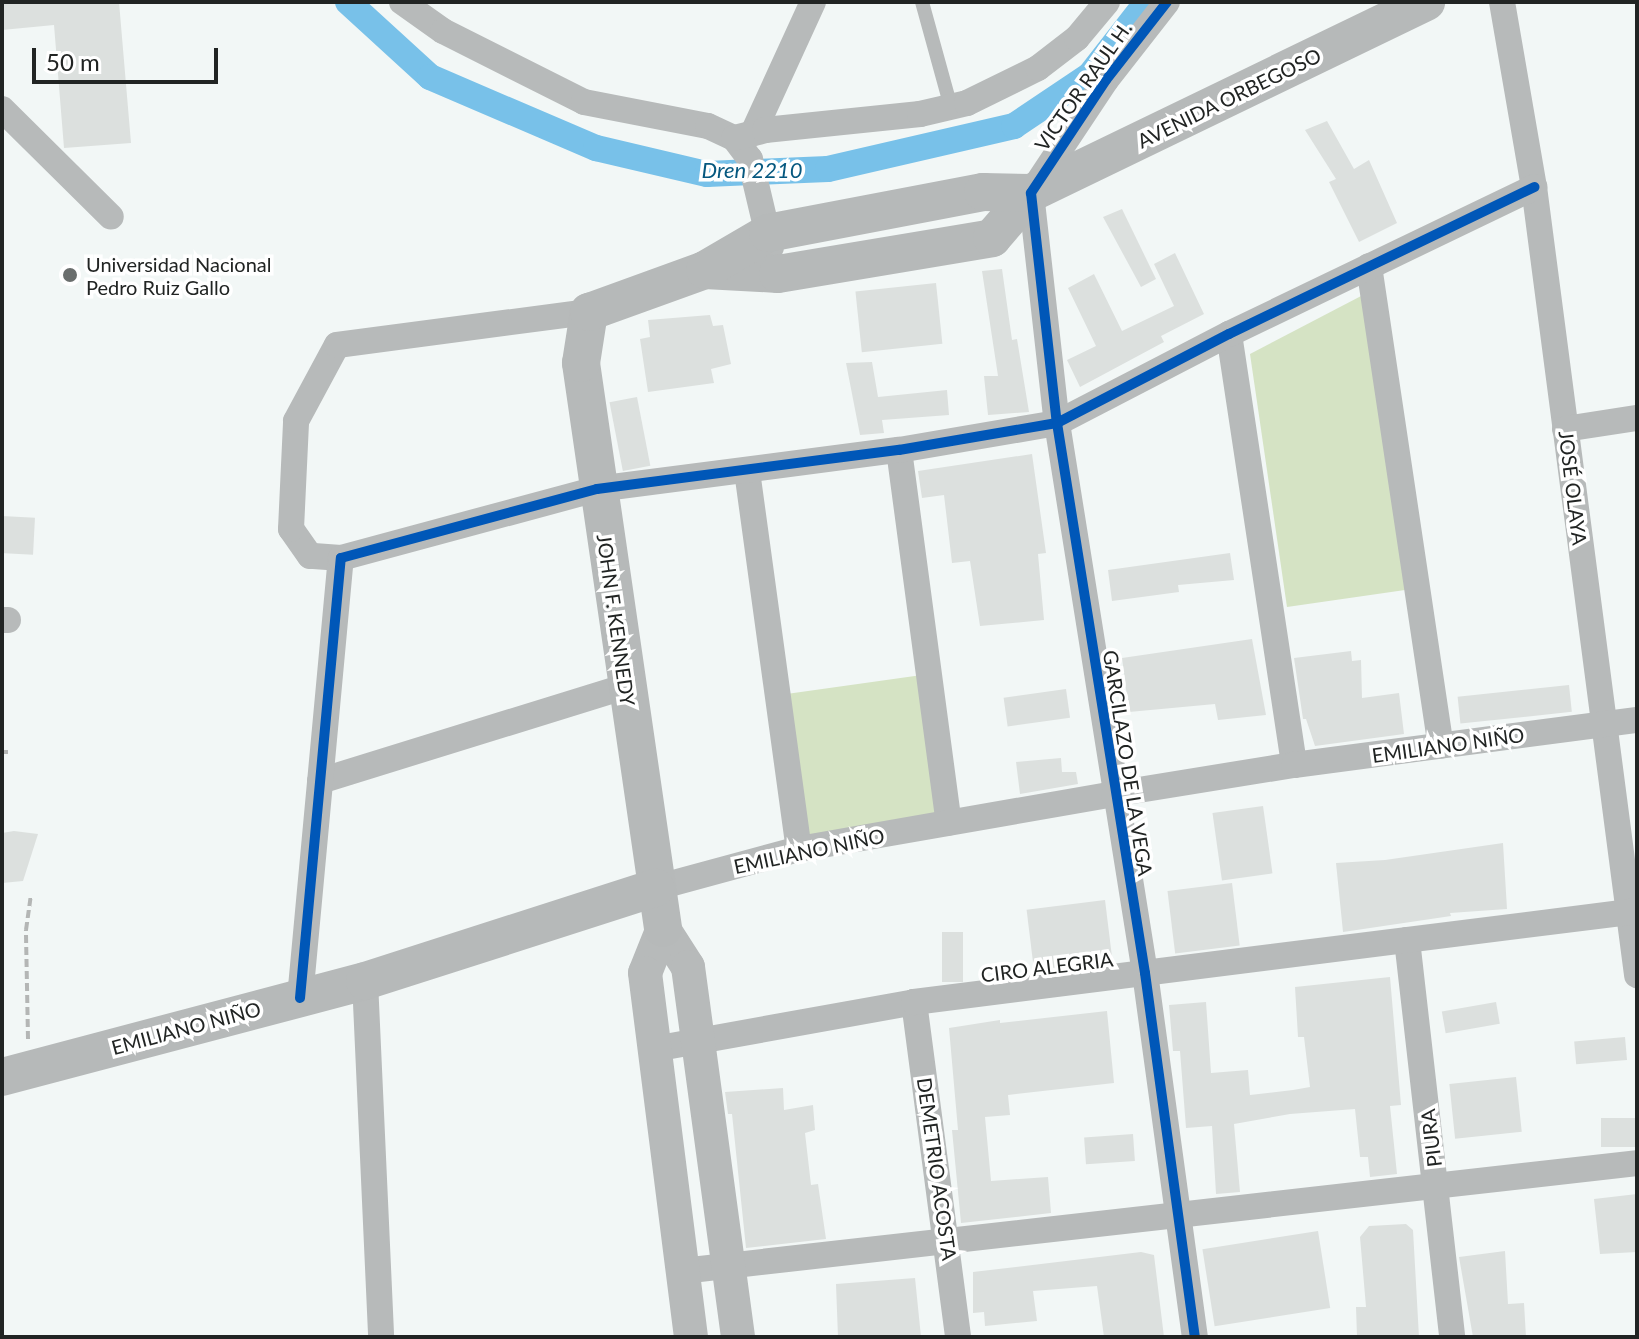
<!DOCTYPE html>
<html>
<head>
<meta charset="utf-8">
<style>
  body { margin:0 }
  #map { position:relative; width:1639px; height:1339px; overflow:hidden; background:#f2f7f6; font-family:Lato,sans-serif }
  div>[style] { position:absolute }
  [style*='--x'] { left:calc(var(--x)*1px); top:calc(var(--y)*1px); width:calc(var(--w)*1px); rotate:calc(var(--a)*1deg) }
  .green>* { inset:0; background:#d5e3c4; transform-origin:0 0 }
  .canal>* { height:26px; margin:-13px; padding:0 13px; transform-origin:13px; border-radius:13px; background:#78c1e9 }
  .building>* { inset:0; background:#dce0de; transform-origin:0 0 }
  .path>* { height:4px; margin-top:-2px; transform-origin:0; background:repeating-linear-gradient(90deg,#b4b6b5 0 8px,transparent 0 12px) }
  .service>* { height:14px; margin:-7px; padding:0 7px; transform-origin:7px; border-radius:7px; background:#b7baba }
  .minor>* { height:26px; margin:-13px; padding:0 13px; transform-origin:13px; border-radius:13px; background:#b7baba }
  .tertiary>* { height:34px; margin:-17px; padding:0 17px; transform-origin:17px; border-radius:17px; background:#b7baba }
  .secondary>* { height:38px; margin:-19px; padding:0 19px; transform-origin:19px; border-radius:19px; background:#b6b9b9 }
  .cycleway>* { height:10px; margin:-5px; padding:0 5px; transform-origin:5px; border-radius:5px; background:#0057b8 }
  .dots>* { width:22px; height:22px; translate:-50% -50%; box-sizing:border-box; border:4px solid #fff; border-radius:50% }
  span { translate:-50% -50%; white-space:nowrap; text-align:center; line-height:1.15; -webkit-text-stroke:7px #fff; paint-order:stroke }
  .street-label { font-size:20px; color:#212423 }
  .poi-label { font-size:20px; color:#212423 }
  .left { translate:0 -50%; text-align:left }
  .water-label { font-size:22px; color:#06587f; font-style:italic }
  .frame { position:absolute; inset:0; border:4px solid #212423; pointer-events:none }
  .scale { position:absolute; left:32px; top:48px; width:186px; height:36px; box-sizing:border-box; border:4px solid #212423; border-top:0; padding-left:10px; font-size:24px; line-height:28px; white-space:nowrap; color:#212423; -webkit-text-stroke:6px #fff; paint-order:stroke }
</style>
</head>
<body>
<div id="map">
  <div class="green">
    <div style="clip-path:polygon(1363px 295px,1405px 590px,1287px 607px,1250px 354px)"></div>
    <div style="left:929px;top:674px;width:150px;height:151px;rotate:82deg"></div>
  </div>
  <div class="canal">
    <div style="--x:348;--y:2;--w:111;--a:42.4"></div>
    <div style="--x:430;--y:77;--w:181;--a:23.2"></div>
    <div style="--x:596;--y:148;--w:114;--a:13.2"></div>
    <div style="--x:707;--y:174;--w:121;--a:-2.4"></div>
    <div style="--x:828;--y:169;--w:191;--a:-13"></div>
    <div style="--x:1014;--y:126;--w:92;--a:-33.9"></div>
    <div style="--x:1090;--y:75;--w:93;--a:-52"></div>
  </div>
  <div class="building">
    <div style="clip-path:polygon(2px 2px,119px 2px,131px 143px,64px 148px,54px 25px,2px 30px)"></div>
    <div style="clip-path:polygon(1327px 121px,1354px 169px,1369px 160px,1397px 223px,1359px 242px,1329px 182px,1336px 179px,1305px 130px)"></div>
    <div style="clip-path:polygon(1122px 209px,1156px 279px,1141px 287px,1103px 217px)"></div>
    <div style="clip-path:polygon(1175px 253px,1204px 314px,1161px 336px,1164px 342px,1080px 387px,1067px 360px,1096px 346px,1068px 288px,1094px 274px,1122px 331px,1174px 306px,1154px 264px)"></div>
    <div style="clip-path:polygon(1002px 269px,1012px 340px,1017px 339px,1029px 412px,988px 415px,984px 376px,998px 376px,982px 271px)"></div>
    <div style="left:936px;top:283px;width:61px;height:81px;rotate:84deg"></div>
    <div style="clip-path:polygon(710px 315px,713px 326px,723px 325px,731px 364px,711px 369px,714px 383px,648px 392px,640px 339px,650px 337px,648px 320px)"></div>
    <div style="clip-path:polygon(872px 362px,878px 397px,947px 390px,949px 415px,882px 420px,884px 433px,860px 435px,846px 363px)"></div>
    <div style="left:637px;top:397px;width:70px;height:28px;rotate:79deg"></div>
    <div style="clip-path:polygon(1032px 454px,1046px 553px,1038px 554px,1044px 620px,980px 626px,970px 561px,952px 563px,944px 495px,922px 498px,918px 471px)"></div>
    <div style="left:2px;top:516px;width:33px;height:37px;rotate:3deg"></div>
    <div style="clip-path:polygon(1230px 553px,1234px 580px,1178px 585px,1179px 592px,1112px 601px,1108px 570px)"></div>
    <div style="clip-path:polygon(1252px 639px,1266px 715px,1218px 720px,1215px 704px,1129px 712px,1122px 658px)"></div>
    <div style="clip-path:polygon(1351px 651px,1352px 661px,1361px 660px,1362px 698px,1399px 693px,1404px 734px,1315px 746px,1306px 719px,1303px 719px,1294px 658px)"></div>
    <div style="left:1569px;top:685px;width:27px;height:112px;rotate:84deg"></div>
    <div style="left:1066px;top:689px;width:29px;height:63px;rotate:82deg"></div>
    <div style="clip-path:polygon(1061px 758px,1062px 772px,1076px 772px,1078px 784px,1020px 794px,1016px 762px)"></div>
    <div style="left:1263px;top:806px;width:68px;height:51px;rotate:82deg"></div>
    <div style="clip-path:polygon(14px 831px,38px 834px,23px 881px,2px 883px,2px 833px)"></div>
    <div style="clip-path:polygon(1503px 843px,1507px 909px,1450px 913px,1451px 916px,1343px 932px,1336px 863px,1385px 860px)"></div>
    <div style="left:1232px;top:883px;width:63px;height:65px;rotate:83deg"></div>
    <div style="left:1105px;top:900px;width:61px;height:79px;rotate:83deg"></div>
    <div style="left:942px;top:932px;width:21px;height:50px"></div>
    <div style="clip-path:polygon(1390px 977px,1401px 1105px,1390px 1106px,1397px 1174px,1370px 1177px,1368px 1157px,1360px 1157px,1355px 1109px,1290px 1114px,1234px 1124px,1240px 1192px,1216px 1194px,1212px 1126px,1186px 1128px,1180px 1051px,1173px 1051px,1169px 1005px,1206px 1002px,1211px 1073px,1248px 1070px,1250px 1095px,1293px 1090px,1310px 1087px,1304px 1037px,1298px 1037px,1295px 987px)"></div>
    <div style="left:1496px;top:1002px;width:22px;height:55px;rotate:80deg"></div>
    <div style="clip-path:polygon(1107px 1011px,1114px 1083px,1008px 1095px,1010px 1115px,985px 1117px,991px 1181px,1048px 1177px,1051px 1213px,961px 1223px,952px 1130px,958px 1130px,949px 1028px,1000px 1020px,1000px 1023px)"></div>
    <div style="left:1625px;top:1037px;width:23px;height:51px;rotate:85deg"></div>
    <div style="left:1516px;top:1077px;width:55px;height:67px;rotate:84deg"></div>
    <div style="clip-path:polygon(783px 1088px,784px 1110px,813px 1105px,815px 1130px,805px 1133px,811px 1185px,818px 1184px,826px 1239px,746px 1248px,732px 1114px,728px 1114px,725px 1092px)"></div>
    <div style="left:1637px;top:1118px;width:29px;height:36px;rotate:90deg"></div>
    <div style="left:1133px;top:1134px;width:27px;height:49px;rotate:86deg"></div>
    <div style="clip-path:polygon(1637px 1194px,1637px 1252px,1600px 1254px,1594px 1199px)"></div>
    <div style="clip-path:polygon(1406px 1224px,1413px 1230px,1419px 1337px,1357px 1337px,1356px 1307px,1366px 1307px,1360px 1237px,1369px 1226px)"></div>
    <div style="left:1318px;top:1231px;width:78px;height:117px;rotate:81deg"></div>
    <div style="clip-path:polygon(1505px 1251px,1508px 1304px,1524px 1303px,1526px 1337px,1473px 1337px,1459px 1257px)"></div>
    <div style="clip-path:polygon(1141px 1252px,1154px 1255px,1164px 1337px,1104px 1337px,1097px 1286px,1033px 1291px,1037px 1321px,985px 1326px,984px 1312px,973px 1313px,973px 1272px)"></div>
    <div style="clip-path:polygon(915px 1278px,921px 1337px,838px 1337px,836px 1284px)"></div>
  </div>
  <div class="path">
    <div style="--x:2;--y:752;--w:6;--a:0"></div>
    <div style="--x:28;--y:1039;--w:109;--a:-91.1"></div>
    <div style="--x:26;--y:930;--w:34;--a:-82"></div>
  </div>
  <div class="service">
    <div style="--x:922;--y:2;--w:109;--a:74.6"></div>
  </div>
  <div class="minor">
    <div style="--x:402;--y:2;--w:50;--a:35.3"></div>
    <div style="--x:443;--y:31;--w:158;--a:26.7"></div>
    <div style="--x:584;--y:102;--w:126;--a:11"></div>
    <div style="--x:708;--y:126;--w:29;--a:25"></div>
    <div style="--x:734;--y:138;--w:26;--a:53"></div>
    <div style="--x:750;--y:159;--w:91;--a:76.7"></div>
    <div style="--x:1167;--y:2;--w:99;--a:128"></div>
    <div style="--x:1106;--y:80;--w:136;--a:123.6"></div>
    <div style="--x:1031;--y:193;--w:231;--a:83.6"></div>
    <div style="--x:1057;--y:423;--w:557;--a:80.91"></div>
    <div style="--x:1145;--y:973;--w:367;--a:82.2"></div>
    <div style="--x:1502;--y:2;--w:188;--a:80.2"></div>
    <div style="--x:1534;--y:187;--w:795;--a:82.55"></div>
    <div style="--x:2;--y:109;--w:153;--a:44.7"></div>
    <div style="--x:753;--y:133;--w:144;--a:-65.4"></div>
    <div style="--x:734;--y:138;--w:32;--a:-14"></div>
    <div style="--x:765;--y:130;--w:156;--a:-5.9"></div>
    <div style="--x:920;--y:114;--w:48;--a:-13.2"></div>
    <div style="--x:967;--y:103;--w:79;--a:-26.2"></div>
    <div style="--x:1038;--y:68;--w:49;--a:-37.6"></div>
    <div style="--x:1077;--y:38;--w:47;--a:-50.2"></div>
    <div style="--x:1369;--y:266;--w:485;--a:81.5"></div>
    <div style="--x:1229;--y:334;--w:436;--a:81.4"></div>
    <div style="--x:1565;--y:429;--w:73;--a:-8.7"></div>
    <div style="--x:899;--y:450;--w:376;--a:82.4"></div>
    <div style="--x:747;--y:471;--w:382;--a:82.2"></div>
    <div style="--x:341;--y:558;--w:31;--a:-176"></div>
    <div style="--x:310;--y:556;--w:33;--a:-125"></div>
    <div style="--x:291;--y:529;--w:108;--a:-87.3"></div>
    <div style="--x:296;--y:421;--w:86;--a:-61.7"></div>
    <div style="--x:337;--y:345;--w:254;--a:-7.5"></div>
    <div style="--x:2;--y:620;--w:6;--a:0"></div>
    <div style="--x:320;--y:781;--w:320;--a:-17.2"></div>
    <div style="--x:655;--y:888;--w:149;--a:-15.2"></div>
    <div style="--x:799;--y:849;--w:320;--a:-9.9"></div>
    <div style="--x:1114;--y:794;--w:182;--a:-9.2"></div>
    <div style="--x:1294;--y:765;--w:346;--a:-7.5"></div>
    <div style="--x:1407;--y:940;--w:400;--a:83.5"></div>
    <div style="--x:365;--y:981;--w:356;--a:87.4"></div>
    <div style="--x:300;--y:998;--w:442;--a:-84.7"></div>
    <div style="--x:341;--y:558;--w:265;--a:-15.1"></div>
    <div style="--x:597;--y:489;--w:305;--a:-7.4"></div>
    <div style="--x:899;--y:450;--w:160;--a:-9.7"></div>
    <div style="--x:1057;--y:423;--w:194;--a:-27.4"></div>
    <div style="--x:1229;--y:334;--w:339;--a:-25.7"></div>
    <div style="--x:914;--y:1002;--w:338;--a:82.5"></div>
    <div style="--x:654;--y:1049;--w:264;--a:-10.2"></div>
    <div style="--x:914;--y:1002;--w:729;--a:-7.17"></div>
    <div style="--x:682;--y:1271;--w:961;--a:-6.45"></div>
  </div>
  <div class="tertiary">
    <div style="--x:663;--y:928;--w:46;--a:57.3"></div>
    <div style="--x:688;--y:967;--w:373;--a:82.3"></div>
    <div style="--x:663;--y:928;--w:48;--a:111.8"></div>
    <div style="--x:645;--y:973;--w:367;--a:82.8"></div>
  </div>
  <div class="secondary">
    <div style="--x:705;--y:270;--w:73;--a:3.1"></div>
    <div style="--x:778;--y:274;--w:217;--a:-9.5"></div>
    <div style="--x:992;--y:238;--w:60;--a:-49.1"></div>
    <div style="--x:1031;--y:193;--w:439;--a:-25.8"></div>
    <div style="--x:663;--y:928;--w:571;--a:-98.26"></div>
    <div style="--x:581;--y:363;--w:52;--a:-81.1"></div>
    <div style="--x:589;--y:312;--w:123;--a:-19.9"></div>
    <div style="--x:705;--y:270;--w:73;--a:-30.4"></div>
    <div style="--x:768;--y:233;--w:219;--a:-10.8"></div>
    <div style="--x:983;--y:192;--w:48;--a:1.2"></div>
    <div style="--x:2;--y:1077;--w:375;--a:-14.8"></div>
    <div style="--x:365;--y:981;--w:305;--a:-17.8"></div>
  </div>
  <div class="cycleway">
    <div style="--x:1167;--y:2;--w:99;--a:128"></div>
    <div style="--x:1106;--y:80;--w:136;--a:123.6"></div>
    <div style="--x:1031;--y:193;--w:231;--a:83.6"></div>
    <div style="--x:1057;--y:423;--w:557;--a:80.91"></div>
    <div style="--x:1145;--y:973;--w:367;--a:82.2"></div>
    <div style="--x:300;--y:998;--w:442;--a:-84.7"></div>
    <div style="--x:341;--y:558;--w:265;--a:-15.1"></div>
    <div style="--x:597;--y:489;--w:305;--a:-7.4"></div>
    <div style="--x:899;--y:450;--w:160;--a:-9.7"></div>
    <div style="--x:1057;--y:423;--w:194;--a:-27.4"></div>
    <div style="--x:1229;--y:334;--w:339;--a:-25.7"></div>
  </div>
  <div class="dots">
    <div style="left:70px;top:275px;background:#6a6e6d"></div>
  </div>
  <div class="street-label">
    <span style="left:1083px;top:86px;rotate:-55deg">VICTOR RAUL H.</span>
    <span style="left:1229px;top:98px;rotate:-26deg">AVENIDA ORBEGOSO</span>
    <span style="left:1573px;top:488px;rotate:83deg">JOSÉ OLAYA</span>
    <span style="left:616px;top:620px;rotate:82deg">JOHN F. KENNEDY</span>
    <span style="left:1448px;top:745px;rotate:-8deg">EMILIANO NIÑO</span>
    <span style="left:1128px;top:763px;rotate:81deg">GARCILAZO DE LA VEGA</span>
    <span style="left:809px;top:851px;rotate:-12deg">EMILIANO NIÑO</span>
    <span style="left:1047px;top:967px;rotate:-7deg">CIRO ALEGRIA</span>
    <span style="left:186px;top:1028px;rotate:-15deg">EMILIANO NIÑO</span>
    <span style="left:1431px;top:1138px;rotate:-97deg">PIURA</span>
    <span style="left:937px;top:1169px;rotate:82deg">DEMETRIO ACOSTA</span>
  </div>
  <div class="poi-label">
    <span class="left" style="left:86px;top:276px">Universidad Nacional<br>Pedro Ruiz Gallo</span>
  </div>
  <div class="water-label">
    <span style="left:752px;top:170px">Dren 2210</span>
  </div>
  <div class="frame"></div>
  <div class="scale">50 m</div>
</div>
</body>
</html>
